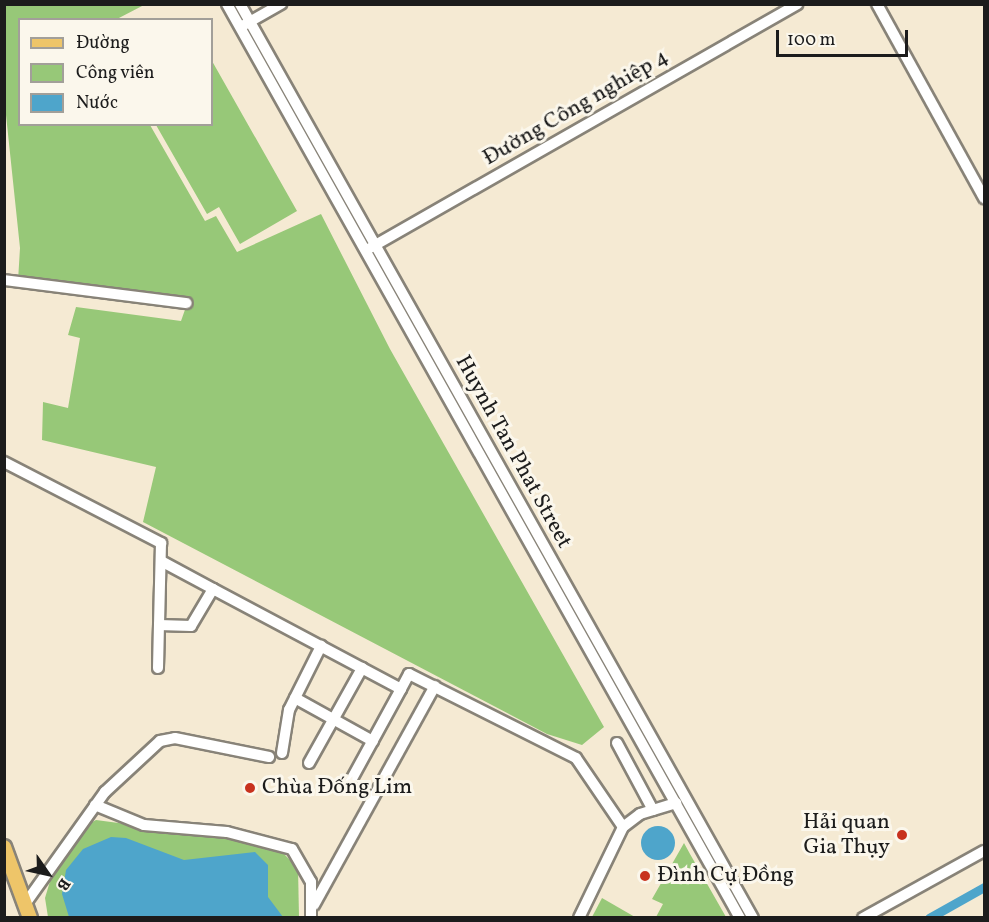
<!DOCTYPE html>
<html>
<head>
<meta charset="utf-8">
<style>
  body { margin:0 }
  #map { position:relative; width:989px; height:922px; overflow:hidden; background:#f5ead3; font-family:Vollkorn,serif }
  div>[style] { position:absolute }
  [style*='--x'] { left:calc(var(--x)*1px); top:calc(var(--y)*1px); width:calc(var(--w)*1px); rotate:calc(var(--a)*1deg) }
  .green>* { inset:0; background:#97c878 }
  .water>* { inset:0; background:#4ea5cb }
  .round { border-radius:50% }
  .canal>* { height:9px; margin:-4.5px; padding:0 4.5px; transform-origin:4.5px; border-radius:4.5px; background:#4ea5cb }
  .roads { filter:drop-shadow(2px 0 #888378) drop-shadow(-2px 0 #888378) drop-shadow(0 2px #888378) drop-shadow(0 -2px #888378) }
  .minor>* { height:10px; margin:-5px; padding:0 5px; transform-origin:5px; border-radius:5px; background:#fff }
  .major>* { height:14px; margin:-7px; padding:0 7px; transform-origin:7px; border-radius:7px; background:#eec569 }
  .dots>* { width:16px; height:16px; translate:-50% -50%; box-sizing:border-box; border:3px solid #fbf7ec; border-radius:50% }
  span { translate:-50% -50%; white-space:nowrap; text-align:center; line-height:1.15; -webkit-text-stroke:6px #fbf7ec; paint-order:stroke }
  .street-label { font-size:22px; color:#1c1c1c }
  .poi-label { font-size:22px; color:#1c1c1c }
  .left { translate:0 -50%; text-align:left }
  .right { translate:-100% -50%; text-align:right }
  .frame { position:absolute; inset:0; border:6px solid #1c1c1c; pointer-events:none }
  .legend { position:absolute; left:18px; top:18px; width:195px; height:108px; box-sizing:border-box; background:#fbf7ec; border:2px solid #a29f99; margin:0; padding:8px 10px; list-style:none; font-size:18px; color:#1c1c1c }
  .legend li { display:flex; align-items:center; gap:12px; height:30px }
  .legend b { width:30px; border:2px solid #a29f99 }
  .north { position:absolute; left:18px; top:844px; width:60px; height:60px; -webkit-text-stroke:4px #fbf7ec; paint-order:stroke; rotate:124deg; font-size:16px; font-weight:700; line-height:24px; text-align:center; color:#1c1c1c }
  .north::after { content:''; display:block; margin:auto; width:21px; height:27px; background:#1c1c1c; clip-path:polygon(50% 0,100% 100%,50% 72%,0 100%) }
  .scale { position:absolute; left:776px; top:30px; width:132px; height:27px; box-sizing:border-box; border:3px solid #1c1c1c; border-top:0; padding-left:8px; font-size:18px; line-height:21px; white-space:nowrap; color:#1c1c1c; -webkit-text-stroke:4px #fbf7ec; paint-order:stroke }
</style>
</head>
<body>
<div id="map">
  <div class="green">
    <div style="clip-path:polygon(4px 5px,144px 5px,117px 19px,20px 20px,20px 124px,150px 125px,205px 221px,216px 216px,237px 252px,321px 214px,390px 349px,604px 727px,582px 745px,547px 734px,143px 522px,156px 467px,42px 440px,43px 402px,68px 408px,80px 338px,68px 335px,76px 307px,181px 321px,187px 304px,18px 281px,20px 248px,4px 96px)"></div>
    <div style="clip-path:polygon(212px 61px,297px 211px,240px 244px,219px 207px,207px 214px,156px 125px,212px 124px)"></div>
    <div style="clip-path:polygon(96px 820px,216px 836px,283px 853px,298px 868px,299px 917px,48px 917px,45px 898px,54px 868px,85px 826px)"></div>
    <div style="clip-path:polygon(684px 843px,690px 854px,726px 917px,656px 917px,663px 904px,652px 899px)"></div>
    <div style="clip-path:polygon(602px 898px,635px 917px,592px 917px)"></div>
  </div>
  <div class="water">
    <div class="round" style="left:641px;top:826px;width:34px;height:34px"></div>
    <div style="clip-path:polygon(111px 837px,126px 838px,184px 860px,255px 852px,268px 865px,268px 897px,283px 917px,69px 917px,62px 894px,66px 870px,83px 849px)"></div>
  </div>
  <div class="canal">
    <div style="--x:929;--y:918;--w:63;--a:-29.4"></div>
  </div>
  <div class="roads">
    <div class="minor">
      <div style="--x:227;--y:4;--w:1048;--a:60.7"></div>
      <div style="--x:240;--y:4;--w:1048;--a:60.7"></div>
      <div style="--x:877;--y:4;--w:222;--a:61.1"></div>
      <div style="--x:244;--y:25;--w:43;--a:-29.6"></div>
      <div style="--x:370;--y:248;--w:492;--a:-29.7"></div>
      <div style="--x:4;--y:280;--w:184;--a:7.2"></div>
      <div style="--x:4;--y:462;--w:177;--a:27.3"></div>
      <div style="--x:161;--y:543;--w:82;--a:91.4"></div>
      <div style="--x:161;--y:561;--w:59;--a:28.3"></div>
      <div style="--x:158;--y:668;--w:43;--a:-88.7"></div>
      <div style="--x:159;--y:625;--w:32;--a:2"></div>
      <div style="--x:191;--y:626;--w:43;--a:-59.3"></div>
      <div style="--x:213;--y:589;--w:213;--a:28"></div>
      <div style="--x:401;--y:689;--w:106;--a:118.7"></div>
      <div style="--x:401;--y:689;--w:17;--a:-62"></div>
      <div style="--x:409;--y:674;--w:187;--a:26.7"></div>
      <div style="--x:576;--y:758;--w:83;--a:55.7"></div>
      <div style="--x:295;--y:698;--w:89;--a:28.9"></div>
      <div style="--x:617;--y:743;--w:76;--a:61.8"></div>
      <div style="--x:282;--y:753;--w:44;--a:-80.8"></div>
      <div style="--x:289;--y:710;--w:72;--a:-63.4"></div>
      <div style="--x:309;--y:763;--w:109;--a:-60.8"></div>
      <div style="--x:95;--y:805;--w:53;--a:22.2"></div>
      <div style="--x:144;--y:825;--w:83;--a:4.8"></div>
      <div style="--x:227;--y:832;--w:67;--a:14.7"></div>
      <div style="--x:292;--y:849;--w:38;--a:60"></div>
      <div style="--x:311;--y:882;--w:36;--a:90"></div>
      <div style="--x:25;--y:904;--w:138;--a:-54.5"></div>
      <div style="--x:105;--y:792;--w:75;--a:-42.8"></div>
      <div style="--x:160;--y:741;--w:15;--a:-11"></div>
      <div style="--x:175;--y:738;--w:96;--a:11.4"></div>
      <div style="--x:314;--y:905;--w:250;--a:-61.1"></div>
      <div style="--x:579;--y:918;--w:101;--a:-64.2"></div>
      <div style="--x:623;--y:827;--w:21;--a:-37"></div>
      <div style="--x:640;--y:814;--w:38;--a:-17"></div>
      <div style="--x:863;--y:918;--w:138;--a:-29"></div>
    </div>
    <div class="major">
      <div style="--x:4;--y:847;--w:76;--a:69.9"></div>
    </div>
  </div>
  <div class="dots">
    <div style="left:250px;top:788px;background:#c8321e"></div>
    <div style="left:902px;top:835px;background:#c8321e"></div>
    <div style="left:645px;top:876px;background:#c8321e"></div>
  </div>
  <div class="street-label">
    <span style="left:576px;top:108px;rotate:-30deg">Đường Công nghiệp 4</span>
    <span style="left:513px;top:452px;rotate:61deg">Huynh Tan Phat Street</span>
  </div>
  <div class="poi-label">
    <span class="left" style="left:262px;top:788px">Chùa Đống Lim</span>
    <span class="right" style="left:890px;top:835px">Hải quan<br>Gia Thụy</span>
    <span class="left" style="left:657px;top:876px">Đình Cự Đồng</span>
  </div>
  <div class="frame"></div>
  <ul class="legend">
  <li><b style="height:8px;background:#eec569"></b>Đường</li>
  <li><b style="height:16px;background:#97c878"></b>Công viên</li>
  <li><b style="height:16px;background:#4ea5cb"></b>Nước</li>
  </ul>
  <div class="north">B</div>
  <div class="scale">100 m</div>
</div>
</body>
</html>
